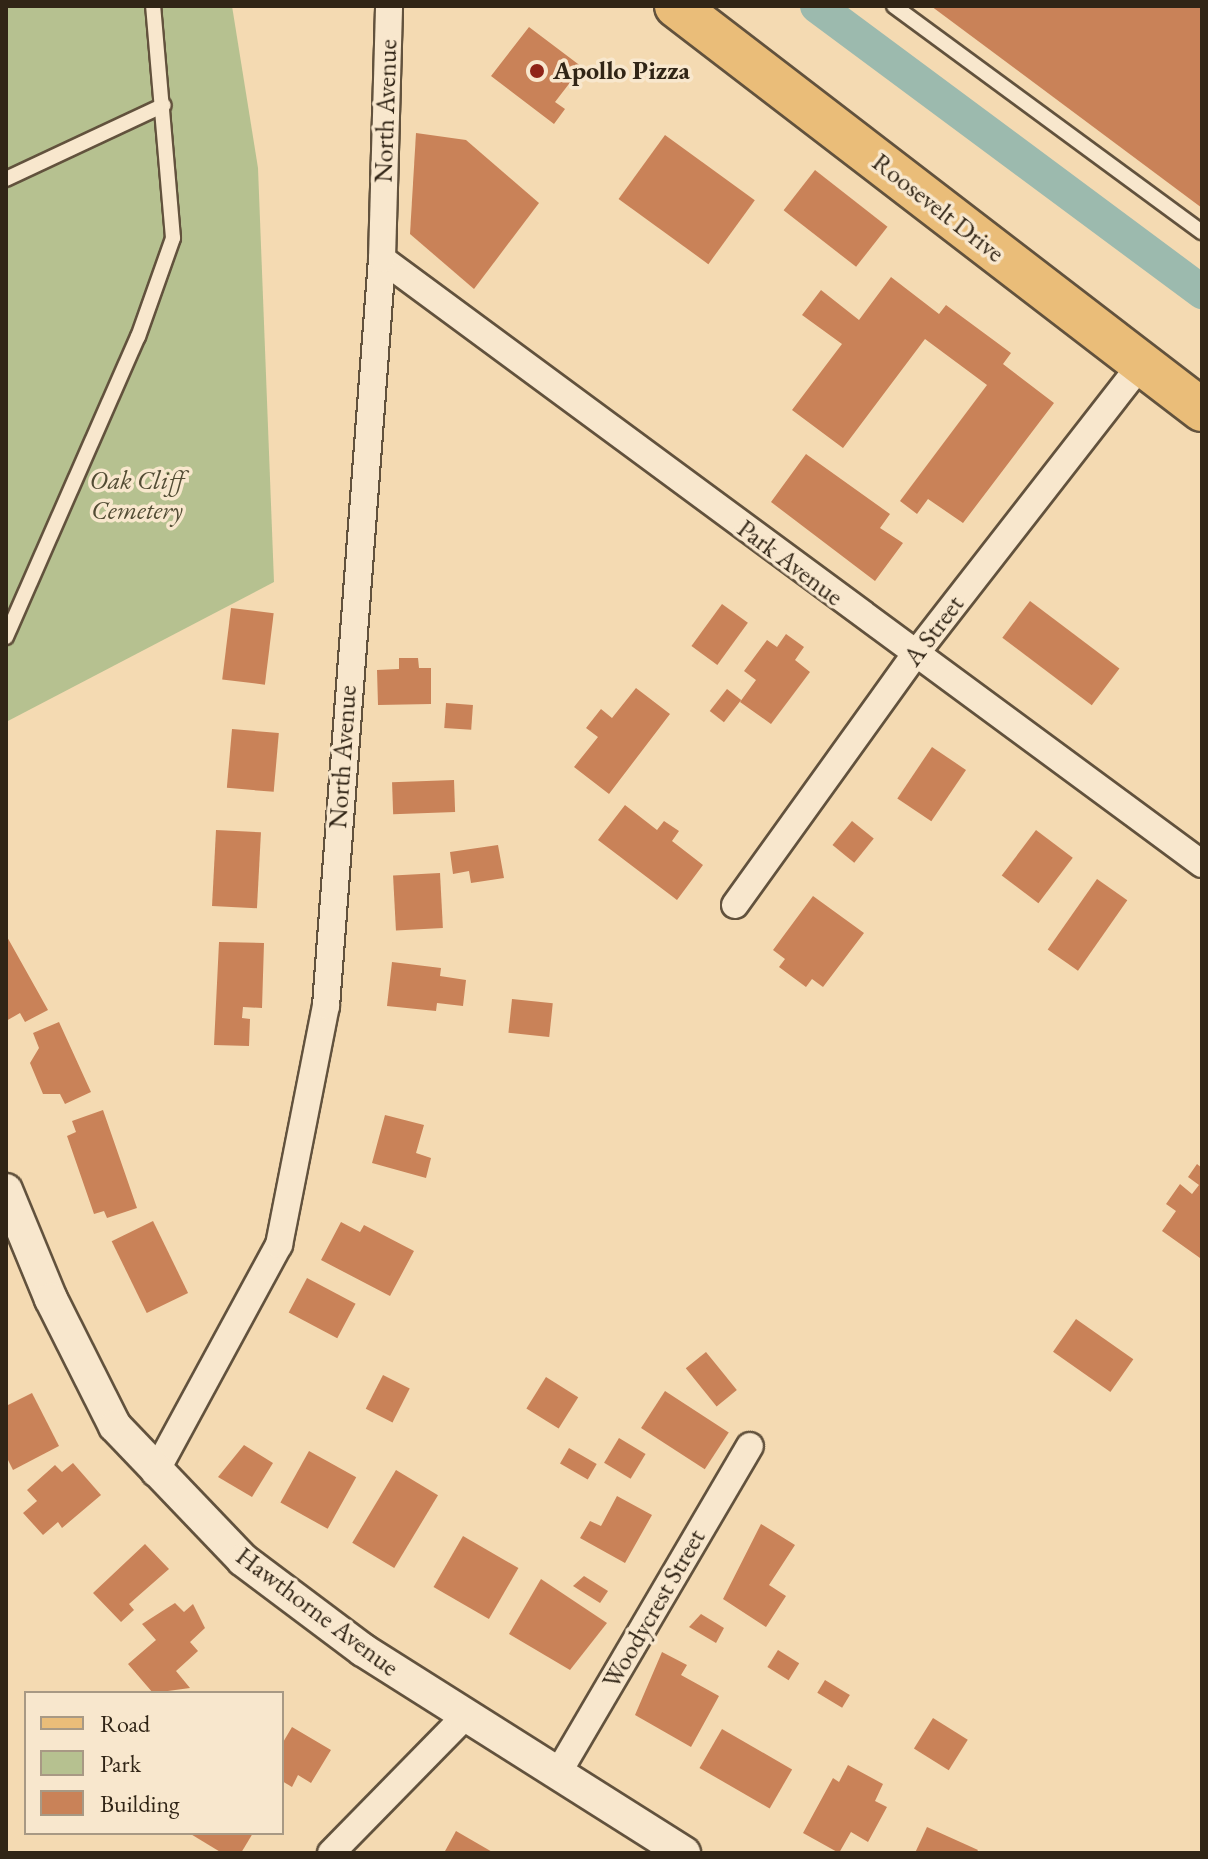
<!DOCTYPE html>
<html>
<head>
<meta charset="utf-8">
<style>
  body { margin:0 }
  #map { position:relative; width:1208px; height:1859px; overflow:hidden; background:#f4dab2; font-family:"EB Garamond",serif }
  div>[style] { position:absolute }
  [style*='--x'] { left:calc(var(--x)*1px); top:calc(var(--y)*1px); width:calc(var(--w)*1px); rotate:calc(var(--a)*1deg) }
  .green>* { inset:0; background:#b6c190 }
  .canal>* { height:34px; margin:-17px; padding:0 17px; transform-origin:17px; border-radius:17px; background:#9cbaae }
  .building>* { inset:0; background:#c98258; transform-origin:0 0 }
  .roads { filter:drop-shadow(2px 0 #62523d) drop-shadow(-2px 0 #62523d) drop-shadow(0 2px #62523d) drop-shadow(0 -2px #62523d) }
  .service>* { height:14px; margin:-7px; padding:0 7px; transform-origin:7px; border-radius:7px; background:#f8e7cd }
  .minor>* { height:26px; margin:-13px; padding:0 13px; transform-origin:13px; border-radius:13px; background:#f8e7cd }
  .tertiary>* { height:32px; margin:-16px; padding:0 16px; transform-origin:16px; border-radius:16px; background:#f8e7cd }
  .primary>* { height:42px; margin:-21px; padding:0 21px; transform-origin:21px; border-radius:21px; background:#eabd79 }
  .dots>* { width:22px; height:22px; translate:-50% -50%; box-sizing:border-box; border:4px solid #f8e7cd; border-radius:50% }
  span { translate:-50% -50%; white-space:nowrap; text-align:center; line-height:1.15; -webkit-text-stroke:7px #f8e7cd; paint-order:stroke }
  .poi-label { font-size:26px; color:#312516; font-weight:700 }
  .left { translate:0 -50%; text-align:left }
  .street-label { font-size:26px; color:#312516 }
  .park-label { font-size:26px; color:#524c34; font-style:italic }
  .frame { position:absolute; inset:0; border:8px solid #312516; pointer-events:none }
  .legend { position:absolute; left:24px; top:1691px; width:260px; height:144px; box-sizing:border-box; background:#f8e7cd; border:2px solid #a89984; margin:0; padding:10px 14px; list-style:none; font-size:24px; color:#312516 }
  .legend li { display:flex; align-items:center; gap:16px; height:40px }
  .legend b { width:40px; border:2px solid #a89984 }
</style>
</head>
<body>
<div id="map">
  <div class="green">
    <div style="clip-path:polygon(6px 6px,232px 6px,258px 168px,274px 582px,6px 722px)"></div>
  </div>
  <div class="canal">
    <div style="--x:817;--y:6;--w:480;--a:36.6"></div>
  </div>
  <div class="building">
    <div style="clip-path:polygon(931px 6px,1202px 6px,1202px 208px)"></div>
    <div style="clip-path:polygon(529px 27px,582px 67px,555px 102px,565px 109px,554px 124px,491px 76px)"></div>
    <div style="clip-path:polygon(416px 133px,466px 140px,539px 203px,474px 289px,410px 234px)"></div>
    <div style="left:665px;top:135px;width:111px;height:79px;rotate:36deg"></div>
    <div style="left:815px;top:170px;width:92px;height:51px;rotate:38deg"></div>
    <div style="clip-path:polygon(891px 277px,939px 314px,946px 305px,1011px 353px,1003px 364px,1054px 403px,963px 523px,928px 499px,917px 514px,900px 501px,987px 385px,925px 339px,843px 448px,792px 410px,842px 344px,802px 315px,821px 290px,859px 320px)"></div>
    <div style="clip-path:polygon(806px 454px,890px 514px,880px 528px,903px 543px,875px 581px,771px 502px)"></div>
    <div style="left:1030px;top:601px;width:112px;height:46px;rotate:37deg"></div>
    <div style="left:722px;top:604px;width:32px;height:52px;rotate:36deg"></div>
    <div style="left:231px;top:608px;width:43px;height:72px;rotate:7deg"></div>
    <div style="clip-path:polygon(786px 634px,804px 647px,795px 660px,810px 672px,771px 724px,740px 702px,756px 680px,744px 671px,767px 640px,777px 647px)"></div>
    <div style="clip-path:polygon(399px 658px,418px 658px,419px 668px,431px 668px,431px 704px,378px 705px,377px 670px,399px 669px)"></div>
    <div style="clip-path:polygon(636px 688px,670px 714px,609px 794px,574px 767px,598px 737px,586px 728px,601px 709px,612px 718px)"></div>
    <div style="left:727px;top:689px;width:18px;height:28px;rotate:38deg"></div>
    <div style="left:446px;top:703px;width:27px;height:25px;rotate:4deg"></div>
    <div style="left:232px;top:729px;width:47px;height:59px;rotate:5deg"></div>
    <div style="left:932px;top:747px;width:41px;height:62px;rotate:34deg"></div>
    <div style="left:454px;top:780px;width:32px;height:62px;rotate:88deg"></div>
    <div style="clip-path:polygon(625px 805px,657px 830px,664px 821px,679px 831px,672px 841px,703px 865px,677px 900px,598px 840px)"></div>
    <div style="left:852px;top:821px;width:28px;height:31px;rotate:39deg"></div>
    <div style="left:216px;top:830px;width:45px;height:76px;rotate:3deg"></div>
    <div style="left:1036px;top:830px;width:46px;height:57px;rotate:37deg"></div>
    <div style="clip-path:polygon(498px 845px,504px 878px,471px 883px,469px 871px,453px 874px,450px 852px)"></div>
    <div style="left:440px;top:873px;width:55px;height:47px;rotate:87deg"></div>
    <div style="left:1097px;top:879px;width:37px;height:86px;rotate:35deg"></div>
    <div style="clip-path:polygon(813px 896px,864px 933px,823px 987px,812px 979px,806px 987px,779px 967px,785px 959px,773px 950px)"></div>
    <div style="clip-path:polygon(6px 935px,48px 1010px,25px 1022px,20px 1013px,6px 1021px)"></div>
    <div style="clip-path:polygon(219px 942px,264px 943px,262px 1008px,243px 1007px,242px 1018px,250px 1019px,249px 1046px,214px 1045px)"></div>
    <div style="clip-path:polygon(392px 962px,441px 968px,440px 976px,466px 980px,463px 1006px,437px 1003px,436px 1011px,387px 1006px)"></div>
    <div style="left:512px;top:999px;width:41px;height:34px;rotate:6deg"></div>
    <div style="clip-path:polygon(59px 1022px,91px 1092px,65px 1104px,60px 1094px,43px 1094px,30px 1063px,39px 1048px,33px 1033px)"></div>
    <div style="clip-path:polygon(103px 1110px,137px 1208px,107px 1218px,104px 1211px,94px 1214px,67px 1136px,76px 1132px,72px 1121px)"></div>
    <div style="clip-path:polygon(385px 1115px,424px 1125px,416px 1153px,431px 1158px,426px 1178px,372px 1163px)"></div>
    <div style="clip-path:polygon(1197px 1164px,1202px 1168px,1200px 1258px,1162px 1231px,1176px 1211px,1166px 1204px,1180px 1184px,1192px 1194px,1199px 1185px,1188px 1177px)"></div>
    <div style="left:153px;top:1221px;width:80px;height:46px;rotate:64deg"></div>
    <div style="clip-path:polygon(341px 1222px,360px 1232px,364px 1225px,414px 1251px,390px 1296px,321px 1260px)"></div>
    <div style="left:307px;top:1278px;width:55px;height:39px;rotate:28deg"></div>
    <div style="left:1076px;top:1319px;width:70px;height:40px;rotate:35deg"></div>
    <div style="left:706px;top:1352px;width:49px;height:26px;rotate:51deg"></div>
    <div style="left:383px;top:1375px;width:30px;height:38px;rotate:27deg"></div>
    <div style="left:546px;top:1377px;width:38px;height:37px;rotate:32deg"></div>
    <div style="left:665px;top:1391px;width:76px;height:44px;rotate:33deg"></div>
    <div style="clip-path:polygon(32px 1393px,59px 1446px,13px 1470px,6px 1456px,6px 1406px)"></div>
    <div style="left:619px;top:1438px;width:31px;height:29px;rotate:31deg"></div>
    <div style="clip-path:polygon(244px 1445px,273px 1463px,252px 1497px,218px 1477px)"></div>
    <div style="left:569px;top:1448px;width:32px;height:18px;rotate:30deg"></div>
    <div style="left:309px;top:1451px;width:54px;height:59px;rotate:29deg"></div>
    <div style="clip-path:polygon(73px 1463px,101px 1495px,62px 1528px,58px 1522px,43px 1535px,23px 1513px,37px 1501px,27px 1490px,55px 1465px,62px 1472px)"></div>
    <div style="left:396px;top:1470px;width:49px;height:85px;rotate:31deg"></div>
    <div style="clip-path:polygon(617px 1496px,652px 1515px,625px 1563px,580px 1538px,590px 1521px,601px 1526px)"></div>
    <div style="clip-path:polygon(761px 1524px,795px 1545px,769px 1585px,786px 1596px,766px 1627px,723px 1599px)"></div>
    <div style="left:463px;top:1536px;width:64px;height:59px;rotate:30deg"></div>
    <div style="clip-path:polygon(145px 1544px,169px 1569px,129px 1604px,134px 1610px,121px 1622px,93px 1593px)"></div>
    <div style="clip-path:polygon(584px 1576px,608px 1591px,600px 1603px,573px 1586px)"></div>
    <div style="clip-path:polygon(541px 1579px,607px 1623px,570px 1670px,509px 1634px)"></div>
    <div style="clip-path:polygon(175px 1603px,184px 1612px,193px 1604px,205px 1628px,190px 1642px,198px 1651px,176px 1671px,190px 1688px,153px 1693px,128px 1664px,156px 1640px,142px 1624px)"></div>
    <div style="clip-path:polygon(701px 1614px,724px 1628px,716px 1643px,689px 1627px)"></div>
    <div style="left:778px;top:1650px;width:25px;height:20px;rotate:32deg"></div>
    <div style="clip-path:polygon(662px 1652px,687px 1665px,681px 1675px,719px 1696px,691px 1747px,635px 1715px)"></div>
    <div style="left:825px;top:1680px;width:29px;height:15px;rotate:31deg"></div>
    <div style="left:933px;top:1718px;width:41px;height:36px;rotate:32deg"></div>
    <div style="clip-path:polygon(292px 1727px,331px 1750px,311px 1783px,298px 1775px,292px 1787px,282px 1781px,282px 1744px)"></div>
    <div style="left:722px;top:1729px;width:81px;height:45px;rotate:30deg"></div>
    <div style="clip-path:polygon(848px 1765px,883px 1784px,875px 1801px,887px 1807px,868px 1842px,851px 1832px,839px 1853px,803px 1833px,833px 1778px,839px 1782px)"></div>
    <div style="clip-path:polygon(927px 1827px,978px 1850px,976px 1853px,915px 1853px)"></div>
    <div style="clip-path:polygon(456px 1831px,494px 1853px,444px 1853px)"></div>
    <div style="clip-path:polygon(189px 1833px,253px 1833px,241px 1853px,222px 1853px)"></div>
  </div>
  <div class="roads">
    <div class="service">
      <div style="--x:894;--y:6;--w:382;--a:36.3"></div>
      <div style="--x:6;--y:179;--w:174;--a:-25.1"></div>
      <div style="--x:6;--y:637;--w:328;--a:-66.3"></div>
      <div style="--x:138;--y:337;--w:105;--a:-70.5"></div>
      <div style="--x:173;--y:238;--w:233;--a:-94.9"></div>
    </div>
    <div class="minor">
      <div style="--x:382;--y:259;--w:1019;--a:36.42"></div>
      <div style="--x:735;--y:905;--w:307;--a:-54.3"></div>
      <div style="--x:914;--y:656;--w:370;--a:-52.1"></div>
      <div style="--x:155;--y:1473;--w:260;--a:-61.5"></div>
      <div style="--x:279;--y:1245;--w:244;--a:-78.9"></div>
      <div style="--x:326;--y:1006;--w:749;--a:-85.71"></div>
      <div style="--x:382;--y:259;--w:253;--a:-88.4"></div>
      <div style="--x:558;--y:1773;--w:379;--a:-59.6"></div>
      <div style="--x:331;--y:1853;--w:192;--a:-45.6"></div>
    </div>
    <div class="tertiary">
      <div style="--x:6;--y:1190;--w:118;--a:67.6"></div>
      <div style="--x:51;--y:1299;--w:142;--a:63.3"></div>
      <div style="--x:115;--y:1426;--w:185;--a:46.3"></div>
      <div style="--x:243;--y:1560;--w:150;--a:36.9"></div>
      <div style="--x:363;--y:1650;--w:380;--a:32.3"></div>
    </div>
    <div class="primary">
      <div style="--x:676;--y:6;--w:663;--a:37.53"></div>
    </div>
  </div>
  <div class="dots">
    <div style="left:537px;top:71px;background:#8f2418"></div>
  </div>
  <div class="poi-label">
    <span class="left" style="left:553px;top:71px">Apollo Pizza</span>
  </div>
  <div class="street-label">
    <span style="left:386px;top:111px;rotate:-88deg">North Avenue</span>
    <span style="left:938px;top:208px;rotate:38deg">Roosevelt Drive</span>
    <span style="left:790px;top:563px;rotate:37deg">Park Avenue</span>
    <span style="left:934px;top:631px;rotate:-53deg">A Street</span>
    <span style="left:343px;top:757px;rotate:-86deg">North Avenue</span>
    <span style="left:654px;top:1609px;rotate:-60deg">Woodycrest Street</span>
    <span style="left:317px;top:1612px;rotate:37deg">Hawthorne Avenue</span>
  </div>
  <div class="park-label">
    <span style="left:137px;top:496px">Oak Cliff<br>Cemetery</span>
  </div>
  <div class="frame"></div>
  <ul class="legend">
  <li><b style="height:10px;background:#eabd79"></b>Road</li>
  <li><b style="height:22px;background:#b6c190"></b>Park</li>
  <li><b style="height:22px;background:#c98258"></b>Building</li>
  </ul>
</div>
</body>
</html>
